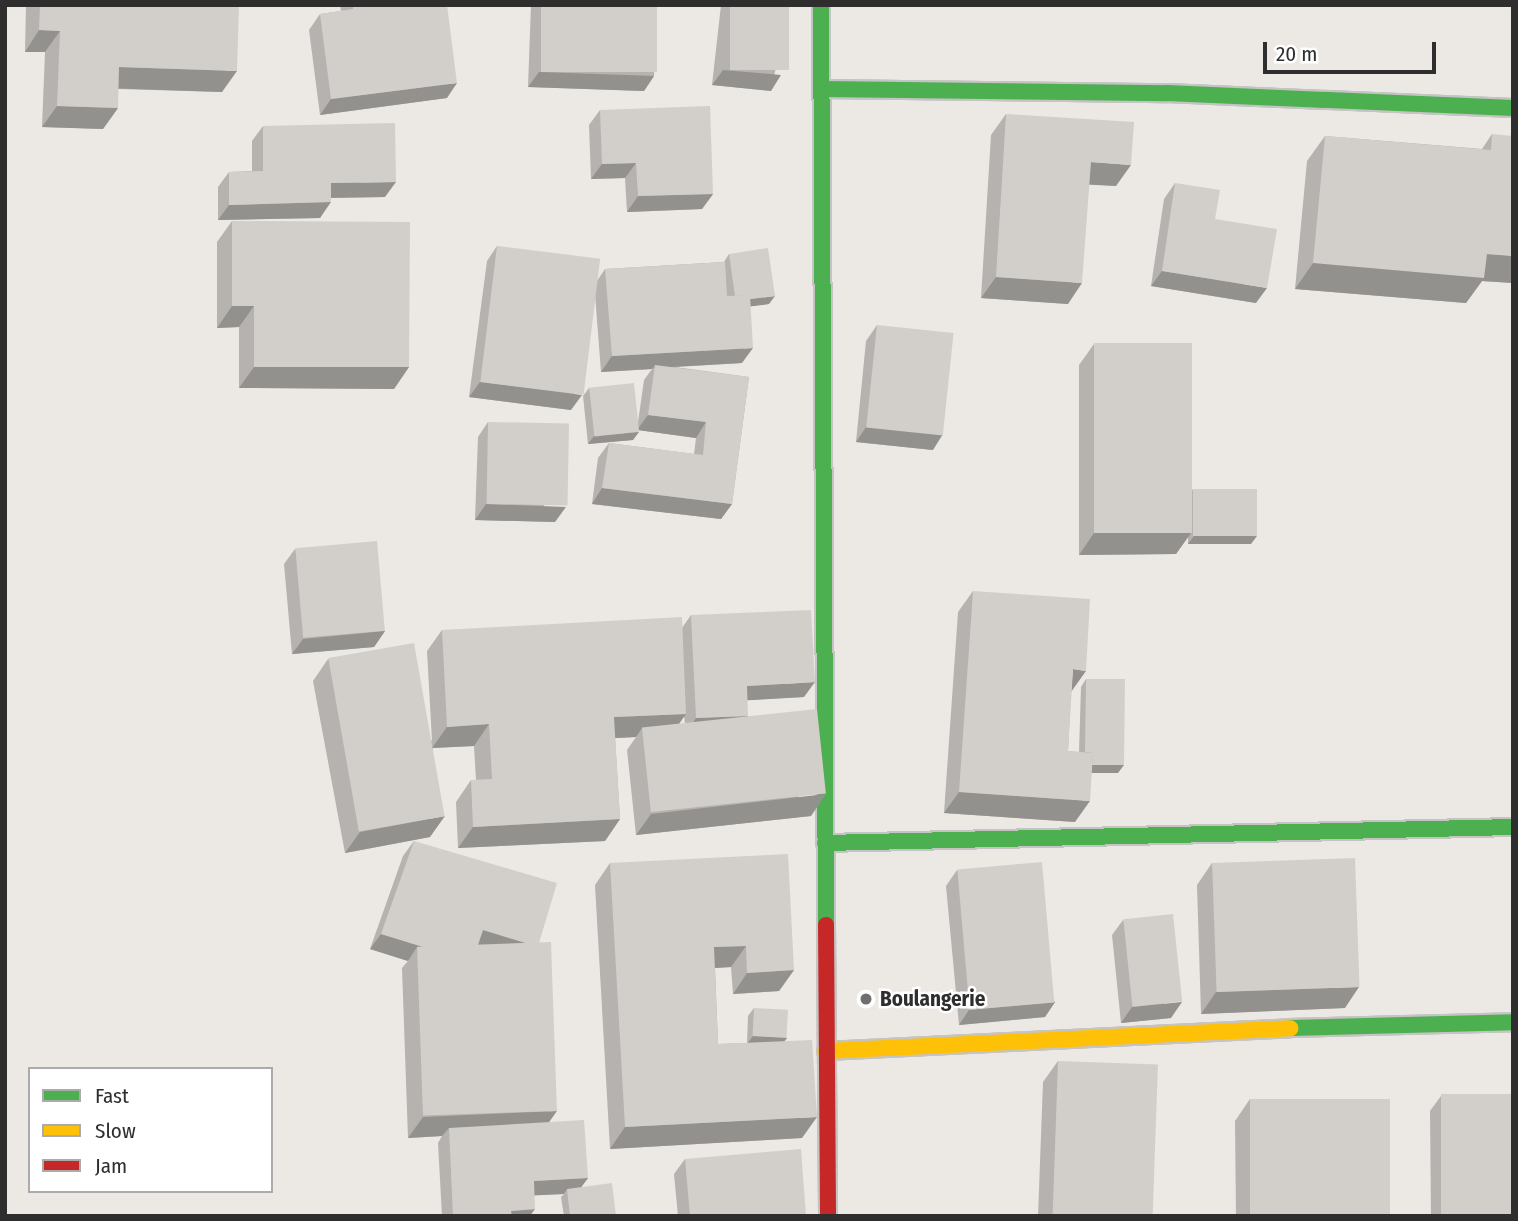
<!DOCTYPE html>
<html>
<head>
<meta charset="utf-8">
<style>
  body { margin:0 }
  #map { position:relative; width:1518px; height:1221px; overflow:hidden; background:#ece8e3; font-family:"Fira Sans Condensed",sans-serif }
  div>[style] { position:absolute }
  [style*='--x'] { left:calc(var(--x)*1px); top:calc(var(--y)*1px); width:calc(var(--w)*1px); rotate:calc(var(--a)*1deg) }
  .roads { filter:drop-shadow(2px 0 #c5c4c4) drop-shadow(-2px 0 #c5c4c4) drop-shadow(0 2px #c5c4c4) drop-shadow(0 -2px #c5c4c4) }
  .fast>* { height:16px; margin:-8px; padding:0 8px; transform-origin:8px; border-radius:8px; background:#4caf50 }
  .slow>* { height:16px; margin:-8px; padding:0 8px; transform-origin:8px; border-radius:8px; background:#ffc107 }
  .jam>* { height:16px; margin:-8px; padding:0 8px; transform-origin:8px; border-radius:8px; background:#c62828 }
  .wall>* { inset:0; background:#b5b2af }
  .shaded-wall>* { inset:0; background:#93918e }
  .building>* { inset:0; background:#d2cfcb; transform-origin:0 0 }
  .dots>* { width:19px; height:19px; translate:-50% -50%; box-sizing:border-box; border:4px solid #fff; border-radius:50% }
  span { translate:-50% -50%; white-space:nowrap; text-align:center; line-height:1.15; -webkit-text-stroke:5px #fff; paint-order:stroke }
  .poi-label { font-size:21px; color:#2e2e2e; font-weight:700 }
  .left { translate:0 -50%; text-align:left }
  .frame { position:absolute; inset:0; border:7px solid #2e2e2e; pointer-events:none }
  .legend { position:absolute; left:28px; top:1067px; width:245px; height:126px; box-sizing:border-box; background:#fff; border:2px solid #ababab; margin:0; padding:9px 12px; list-style:none; font-size:21px; color:#2e2e2e }
  .legend li { display:flex; align-items:center; gap:14px; height:35px }
  .legend b { width:35px; border:2px solid #ababab }
  .scale { position:absolute; left:1263px; top:42px; width:173px; height:32px; box-sizing:border-box; border:4px solid #2e2e2e; border-top:0; padding-left:9px; font-size:21px; line-height:24px; white-space:nowrap; color:#2e2e2e; -webkit-text-stroke:5px #fff; paint-order:stroke }
</style>
</head>
<body>
<div id="map">
  <div class="roads">
    <div class="fast">
      <div style="--x:821;--y:5;--w:920;--a:89.69"></div>
      <div style="--x:822;--y:89;--w:345;--a:0.7"></div>
      <div style="--x:1167;--y:93;--w:346;--a:2.5"></div>
      <div style="--x:825;--y:843;--w:688;--a:-1.33"></div>
      <div style="--x:1290;--y:1028;--w:223;--a:-1.5"></div>
    </div>
    <div class="slow">
      <div style="--x:826;--y:1051;--w:465;--a:-2.8"></div>
    </div>
    <div class="jam">
      <div style="--x:826;--y:925;--w:291;--a:89.6"></div>
    </div>
  </div>
  <div class="wall">
    <div style="clip-path:polygon(26px 5px,239px 5px,222px 92px,118px 89px,118px 108px,103px 129px,42px 127px,45px 52px,25px 52px)"></div>
    <div style="clip-path:polygon(340px 5px,447px 5px,447px 98px,320px 115px,309px 30px,320px 14px,341px 11px)"></div>
    <div style="clip-path:polygon(531px 5px,657px 5px,654px 76px,644px 91px,528px 87px)"></div>
    <div style="clip-path:polygon(721px 5px,789px 5px,771px 91px,712px 85px)"></div>
    <div style="clip-path:polygon(600px 110px,713px 194px,702px 209px,627px 212px,625px 178px,591px 179px,589px 125px)"></div>
    <div style="clip-path:polygon(1006px 114px,1116px 186px,1089px 184px,1068px 304px,981px 298px,991px 135px)"></div>
    <div style="clip-path:polygon(263px 126px,385px 197px,331px 198px,320px 218px,218px 220px,218px 187px,229px 172px,252px 171px,252px 141px)"></div>
    <div style="clip-path:polygon(1492px 134px,1513px 283px,1482px 281px,1466px 303px,1295px 289px,1307px 161px,1325px 136px,1482px 149px)"></div>
    <div style="clip-path:polygon(1175px 183px,1256px 303px,1151px 286px,1164px 199px)"></div>
    <div style="clip-path:polygon(232px 221px,409px 367px,394px 389px,239px 388px,239px 327px,217px 328px,217px 242px)"></div>
    <div style="clip-path:polygon(497px 246px,597px 281px,605px 269px,724px 262px,729px 254px,769px 304px,750px 306px,742px 363px,675px 367px,749px 377px,732px 504px,721px 519px,592px 504px,598px 458px,609px 443px,694px 454px,696px 438px,639px 430px,633px 440px,588px 444px,583px 396px,589px 388px,638px 422px,644px 380px,652px 369px,601px 372px,595px 294px,571px 410px,469px 397px,487px 261px)"></div>
    <div style="clip-path:polygon(877px 325px,933px 450px,856px 442px,866px 341px)"></div>
    <div style="clip-path:polygon(1094px 344px,1191px 492px,1193px 489px,1251px 544px,1188px 544px,1188px 537px,1176px 554px,1079px 555px,1079px 365px)"></div>
    <div style="clip-path:polygon(488px 422px,555px 522px,475px 520px,478px 437px)"></div>
    <div style="clip-path:polygon(295px 549px,385px 631px,374px 647px,292px 654px,284px 564px)"></div>
    <div style="clip-path:polygon(973px 591px,1071px 691px,1068px 751px,1079px 752px,1081px 687px,1086px 679px,1118px 773px,1091px 773px,1075px 822px,944px 813px,958px 612px)"></div>
    <div style="clip-path:polygon(evenodd,691px 615px,804px 697px,747px 700px,747px 717px,811px 816px,636px 835px,627px 750px,636px 737px,615px 738px,620px 819px,605px 841px,458px 848px,456px 802px,471px 780px,476px 780px,474px 746px,433px 748px,430px 837px,345px 853px,313px 681px,328px 659px,432px 741px,427px 651px,442px 630px,682px 628px,691px 615px,684px 716px,685px 724px,679px 724px,684px 716px)"></div>
    <div style="clip-path:polygon(414px 841px,539px 943px,549px 1122px,588px 1178px,581px 1187px,616px 1216px,564px 1216px,561px 1197px,564px 1194px,534px 1195px,530px 1216px,442px 1216px,438px 1143px,442px 1136px,408px 1138px,402px 968px,408px 961px,370px 949px,403px 856px)"></div>
    <div style="clip-path:polygon(610px 863px,794px 970px,779px 991px,733px 994px,731px 967px,715px 968px,718px 1044px,747px 1043px,748px 1016px,754px 1008px,787px 1038px,784px 1041px,802px 1138px,610px 1149px,595px 885px)"></div>
    <div style="clip-path:polygon(1212px 863px,1345px 1008px,1201px 1014px,1197px 885px)"></div>
    <div style="clip-path:polygon(957px 870px,1055px 1002px,1045px 1017px,959px 1025px,946px 886px)"></div>
    <div style="clip-path:polygon(1123px 920px,1171px 1018px,1121px 1023px,1112px 935px)"></div>
    <div style="clip-path:polygon(1058px 1061px,1153px 1216px,1038px 1216px,1043px 1082px)"></div>
    <div style="clip-path:polygon(1441px 1096px,1513px 1216px,1431px 1216px,1430px 1111px)"></div>
    <div style="clip-path:polygon(1250px 1099px,1390px 1216px,1236px 1216px,1235px 1121px)"></div>
    <div style="clip-path:polygon(685px 1159px,806px 1216px,678px 1216px,674px 1174px)"></div>
  </div>
  <div class="shaded-wall">
    <div style="clip-path:polygon(39px 30px,60px 31px,45px 52px,25px 52px)"></div>
    <div style="clip-path:polygon(119px 67px,237px 71px,222px 92px,104px 88px)"></div>
    <div style="clip-path:polygon(723px 70px,781px 75px,771px 91px,712px 85px)"></div>
    <div style="clip-path:polygon(539px 72px,654px 76px,644px 91px,528px 87px)"></div>
    <div style="clip-path:polygon(457px 83px,447px 98px,320px 115px,331px 99px)"></div>
    <div style="clip-path:polygon(57px 106px,118px 108px,103px 129px,42px 127px)"></div>
    <div style="clip-path:polygon(1091px 162px,1131px 165px,1116px 186px,1076px 184px)"></div>
    <div style="clip-path:polygon(636px 163px,625px 178px,591px 179px,602px 164px)"></div>
    <div style="clip-path:polygon(396px 182px,385px 197px,320px 198px,331px 183px)"></div>
    <div style="clip-path:polygon(713px 194px,702px 209px,627px 212px,638px 196px)"></div>
    <div style="clip-path:polygon(331px 202px,320px 218px,218px 220px,229px 205px)"></div>
    <div style="clip-path:polygon(1487px 254px,1513px 256px,1513px 283px,1482px 281px,1466px 303px,1295px 289px,1313px 263px)"></div>
    <div style="clip-path:polygon(1162px 271px,1267px 288px,1256px 303px,1151px 286px)"></div>
    <div style="clip-path:polygon(996px 277px,1082px 283px,1068px 304px,981px 298px)"></div>
    <div style="clip-path:polygon(775px 296px,769px 304px,730px 309px,736px 301px)"></div>
    <div style="clip-path:polygon(232px 306px,254px 306px,239px 327px,217px 328px)"></div>
    <div style="clip-path:polygon(753px 348px,742px 363px,654px 368px,655px 365px,652px 369px,601px 372px,612px 356px)"></div>
    <div style="clip-path:polygon(254px 367px,409px 367px,394px 389px,239px 388px)"></div>
    <div style="clip-path:polygon(480px 382px,582px 395px,571px 410px,469px 397px)"></div>
    <div style="clip-path:polygon(648px 415px,706px 422px,696px 438px,637px 430px)"></div>
    <div style="clip-path:polygon(866px 427px,943px 434px,933px 450px,856px 442px)"></div>
    <div style="clip-path:polygon(639px 432px,633px 440px,588px 444px,594px 436px)"></div>
    <div style="clip-path:polygon(602px 488px,732px 504px,721px 519px,592px 504px)"></div>
    <div style="clip-path:polygon(486px 504px,566px 507px,555px 522px,475px 520px)"></div>
    <div style="clip-path:polygon(1094px 533px,1191px 533px,1176px 554px,1079px 555px)"></div>
    <div style="clip-path:polygon(1194px 536px,1257px 536px,1251px 544px,1188px 544px)"></div>
    <div style="clip-path:polygon(385px 631px,374px 647px,292px 654px,303px 639px)"></div>
    <div style="clip-path:polygon(1073px 669px,1086px 671px,1071px 692px)"></div>
    <div style="clip-path:polygon(815px 682px,804px 697px,736px 701px,747px 686px)"></div>
    <div style="clip-path:polygon(686px 714px,671px 735px,642px 728px,636px 737px,599px 739px,614px 717px)"></div>
    <div style="clip-path:polygon(748px 716px,737px 731px,685px 734px,696px 718px)"></div>
    <div style="clip-path:polygon(489px 724px,474px 746px,432px 748px,447px 727px)"></div>
    <div style="clip-path:polygon(1085px 765px,1124px 765px,1118px 773px,1079px 773px)"></div>
    <div style="clip-path:polygon(959px 792px,1090px 801px,1075px 822px,944px 813px)"></div>
    <div style="clip-path:polygon(826px 794px,811px 816px,636px 835px,651px 814px)"></div>
    <div style="clip-path:polygon(445px 816px,430px 837px,345px 853px,360px 832px)"></div>
    <div style="clip-path:polygon(620px 819px,605px 841px,458px 848px,473px 827px)"></div>
    <div style="clip-path:polygon(483px 930px,538px 947px,472px 945px)"></div>
    <div style="clip-path:polygon(381px 934px,441px 952px,417px 947px,408px 961px,370px 949px)"></div>
    <div style="clip-path:polygon(746px 946px,731px 967px,699px 969px,714px 947px)"></div>
    <div style="clip-path:polygon(794px 970px,779px 991px,733px 994px,747px 973px)"></div>
    <div style="clip-path:polygon(1359px 987px,1345px 1008px,1201px 1014px,1216px 992px)"></div>
    <div style="clip-path:polygon(1055px 1002px,1045px 1017px,959px 1025px,969px 1010px)"></div>
    <div style="clip-path:polygon(1182px 1002px,1171px 1018px,1121px 1023px,1132px 1007px)"></div>
    <div style="clip-path:polygon(753px 1036px,787px 1038px,781px 1046px,747px 1044px)"></div>
    <div style="clip-path:polygon(557px 1111px,542px 1132px,449px 1128px,442px 1136px,408px 1138px,423px 1117px)"></div>
    <div style="clip-path:polygon(817px 1117px,802px 1138px,610px 1149px,625px 1127px)"></div>
    <div style="clip-path:polygon(588px 1178px,577px 1193px,567px 1189px,564px 1194px,523px 1196px,534px 1181px)"></div>
    <div style="clip-path:polygon(535px 1209px,530px 1216px,508px 1216px,511px 1211px)"></div>
  </div>
  <div class="building">
    <div style="clip-path:polygon(40px 5px,239px 5px,237px 71px,119px 67px,118px 108px,57px 106px,60px 31px,39px 30px)"></div>
    <div style="clip-path:polygon(353px 5px,447px 5px,457px 83px,331px 99px,320px 14px,353px 9px)"></div>
    <div style="left:541px;top:5px;width:116px;height:67px"></div>
    <div style="left:730px;top:5px;width:59px;height:65px"></div>
    <div style="clip-path:polygon(710px 106px,713px 194px,638px 196px,636px 163px,602px 164px,600px 110px)"></div>
    <div style="clip-path:polygon(1006px 114px,1134px 122px,1131px 165px,1091px 162px,1082px 283px,996px 277px)"></div>
    <div style="clip-path:polygon(395px 123px,396px 182px,331px 183px,331px 202px,229px 205px,229px 172px,263px 171px,263px 126px)"></div>
    <div style="clip-path:polygon(1492px 134px,1513px 136px,1513px 256px,1487px 254px,1484px 278px,1313px 263px,1325px 136px,1491px 150px)"></div>
    <div style="clip-path:polygon(1175px 183px,1220px 190px,1215px 219px,1277px 229px,1267px 288px,1162px 271px)"></div>
    <div style="clip-path:polygon(232px 221px,410px 222px,409px 367px,254px 367px,254px 306px,232px 306px)"></div>
    <div style="left:497px;top:246px;width:104px;height:137px;rotate:7deg"></div>
    <div style="clip-path:polygon(768px 248px,775px 296px,750px 299px,750px 295px,735px 296px,729px 254px)"></div>
    <div style="clip-path:polygon(725px 262px,727px 296px,750px 295px,753px 348px,612px 356px,605px 269px)"></div>
    <div style="left:877px;top:325px;width:77px;height:103px;rotate:6deg"></div>
    <div style="left:1192px;top:343px;width:190px;height:98px;rotate:90deg"></div>
    <div style="clip-path:polygon(655px 365px,749px 377px,732px 504px,602px 488px,609px 443px,703px 455px,706px 422px,648px 415px)"></div>
    <div style="left:634px;top:383px;width:49px;height:45px;rotate:84deg"></div>
    <div style="left:488px;top:422px;width:81px;height:82px;rotate:1deg"></div>
    <div style="left:1193px;top:489px;width:64px;height:47px"></div>
    <div style="left:377px;top:541px;width:90px;height:82px;rotate:85deg"></div>
    <div style="clip-path:polygon(973px 591px,1090px 599px,1086px 671px,1073px 669px,1068px 751px,1093px 753px,1090px 801px,959px 792px)"></div>
    <div style="clip-path:polygon(811px 610px,815px 682px,747px 686px,748px 716px,696px 718px,691px 615px)"></div>
    <div style="clip-path:polygon(682px 617px,686px 714px,614px 717px,620px 819px,473px 827px,471px 780px,492px 779px,489px 724px,447px 727px,442px 630px)"></div>
    <div style="left:414px;top:643px;width:176px;height:87px;rotate:80deg"></div>
    <div style="clip-path:polygon(1086px 679px,1125px 679px,1124px 765px,1092px 765px,1093px 753px,1085px 752px)"></div>
    <div style="left:817px;top:709px;width:85px;height:176px;rotate:84deg"></div>
    <div style="clip-path:polygon(414px 841px,557px 883px,539px 943px,526px 943px,483px 930px,478px 945px,423px 947px,381px 934px)"></div>
    <div style="clip-path:polygon(788px 854px,794px 970px,747px 973px,746px 946px,714px 947px,718px 1044px,812px 1040px,817px 1117px,625px 1127px,610px 863px)"></div>
    <div style="left:1355px;top:858px;width:129px;height:143px;rotate:88deg"></div>
    <div style="left:1042px;top:862px;width:141px;height:85px;rotate:85deg"></div>
    <div style="left:1173px;top:914px;width:88px;height:50px;rotate:84deg"></div>
    <div style="left:551px;top:942px;width:169px;height:134px;rotate:88deg"></div>
    <div style="left:754px;top:1008px;width:34px;height:28px;rotate:3deg"></div>
    <div style="left:1058px;top:1061px;width:100px;height:155px;rotate:2deg"></div>
    <div style="left:1513px;top:1094px;width:122px;height:72px;rotate:90deg"></div>
    <div style="left:1250px;top:1099px;width:140px;height:117px"></div>
    <div style="clip-path:polygon(584px 1120px,588px 1178px,534px 1181px,535px 1209px,511px 1211px,512px 1216px,453px 1216px,449px 1128px)"></div>
    <div style="clip-path:polygon(801px 1149px,806px 1216px,690px 1216px,685px 1159px)"></div>
    <div style="clip-path:polygon(612px 1183px,616px 1216px,570px 1216px,567px 1189px)"></div>
  </div>
  <div class="dots">
    <div style="left:866px;top:999px;background:#706f6d"></div>
  </div>
  <div class="poi-label">
    <span class="left" style="left:880px;top:999px">Boulangerie</span>
  </div>
  <div class="frame"></div>
  <ul class="legend">
  <li><b style="height:9px;background:#4caf50"></b>Fast</li>
  <li><b style="height:9px;background:#ffc107"></b>Slow</li>
  <li><b style="height:9px;background:#c62828"></b>Jam</li>
  </ul>
  <div class="scale">20 m</div>
</div>
</body>
</html>
